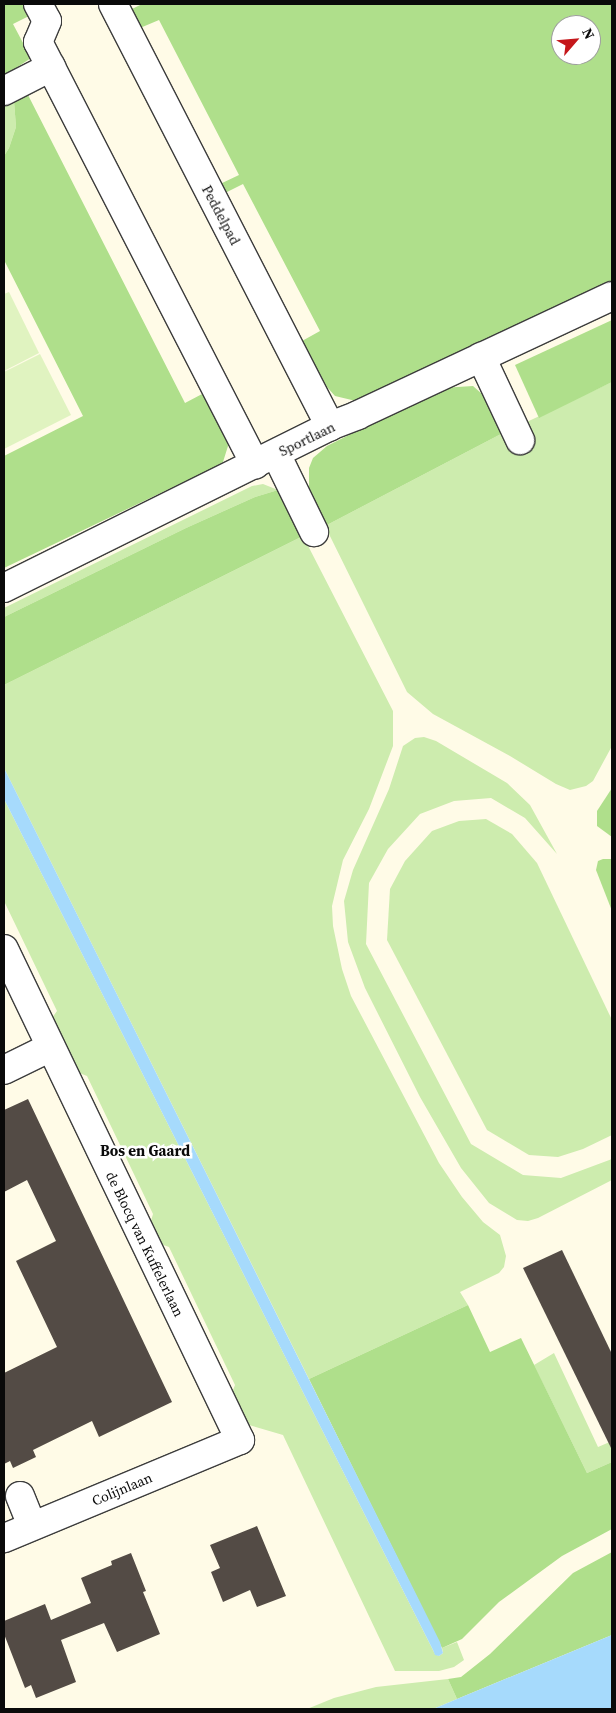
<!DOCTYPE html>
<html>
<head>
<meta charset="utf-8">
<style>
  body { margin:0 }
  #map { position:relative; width:616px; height:1713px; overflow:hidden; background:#fffbe7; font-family:"Source Serif 4",serif }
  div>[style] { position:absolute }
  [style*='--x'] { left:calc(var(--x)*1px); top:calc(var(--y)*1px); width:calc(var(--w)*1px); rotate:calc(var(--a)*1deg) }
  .green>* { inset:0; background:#cdecae }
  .forest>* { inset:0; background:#afdf8b }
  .pitch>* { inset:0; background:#e0f3c0 }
  .water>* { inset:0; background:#a6dafc }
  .building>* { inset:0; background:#534b45 }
  .roads { filter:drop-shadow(1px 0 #3d3d3d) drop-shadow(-1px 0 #3d3d3d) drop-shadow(0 1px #3d3d3d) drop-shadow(0 -1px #3d3d3d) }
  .minor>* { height:28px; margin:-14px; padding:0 14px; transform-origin:14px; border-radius:14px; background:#fff }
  span { translate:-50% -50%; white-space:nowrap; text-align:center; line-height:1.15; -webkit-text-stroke:5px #fff; paint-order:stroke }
  .street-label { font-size:14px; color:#0a0a0a }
  .neighbourhood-label { font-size:15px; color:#0a0a0a; font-weight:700 }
  .frame { position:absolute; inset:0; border:5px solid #0a0a0a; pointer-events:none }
  .north { position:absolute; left:551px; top:15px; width:50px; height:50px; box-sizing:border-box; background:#fff; border:1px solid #9d9d9d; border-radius:50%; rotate:63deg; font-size:14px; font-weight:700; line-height:20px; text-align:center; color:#0a0a0a }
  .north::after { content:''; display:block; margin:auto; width:18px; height:22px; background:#c5171b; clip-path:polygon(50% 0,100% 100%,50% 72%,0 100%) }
</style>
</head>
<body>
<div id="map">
  <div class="green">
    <div style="clip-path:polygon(14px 101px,16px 127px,9px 148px,4px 156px,4px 107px)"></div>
    <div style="clip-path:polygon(612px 382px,612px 746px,593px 781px,586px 786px,570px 790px,556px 784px,510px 756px,433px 714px,407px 692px,325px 526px,501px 434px)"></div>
    <div style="clip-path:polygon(263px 484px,278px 490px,255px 497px,186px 528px,4px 617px,4px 608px,252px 486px)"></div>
    <div style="clip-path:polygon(303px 536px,393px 711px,393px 746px,369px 809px,343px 860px,332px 906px,333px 926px,342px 969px,351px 996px,439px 1163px,462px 1197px,483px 1222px,500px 1235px,506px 1256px,504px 1267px,499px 1273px,460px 1292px,468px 1305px,309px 1379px,4px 768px,4px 685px)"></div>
    <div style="clip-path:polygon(424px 737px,436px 741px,507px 783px,530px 805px,557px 854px,525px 818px,491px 798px,454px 801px,420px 814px,388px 849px,369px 883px,366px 944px,471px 1144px,523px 1175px,561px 1178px,612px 1159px,612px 1180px,538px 1218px,528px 1221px,517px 1220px,489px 1203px,461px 1168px,420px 1097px,365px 988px,348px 942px,344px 901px,353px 870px,389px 789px,403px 746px,415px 738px)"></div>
    <div style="clip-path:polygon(4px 799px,435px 1654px,439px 1656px,443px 1653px,442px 1648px,457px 1642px,464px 1660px,454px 1667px,439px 1671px,395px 1671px,283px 1435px,242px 1423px,230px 1398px,235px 1385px,169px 1247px,155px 1242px,149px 1228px,153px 1214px,87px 1076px,72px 1070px,49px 1022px,57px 1011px,4px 901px)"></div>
    <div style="clip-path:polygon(486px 819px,512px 834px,537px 863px,612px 1020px,612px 1135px,583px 1149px,558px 1157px,529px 1155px,487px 1130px,387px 940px,390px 889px,405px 861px,432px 831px,459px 821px)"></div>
    <div style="clip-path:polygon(554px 1353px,598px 1447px,612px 1441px,612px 1462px,587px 1473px,534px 1365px)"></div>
    <div style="clip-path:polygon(448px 1679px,457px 1699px,433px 1709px,307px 1709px,334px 1698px,376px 1687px)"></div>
  </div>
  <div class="forest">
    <div style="clip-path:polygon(4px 4px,25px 4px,31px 15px,13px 24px,31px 58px,4px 76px)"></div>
    <div style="clip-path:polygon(evenodd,142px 4px,612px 4px,612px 286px,356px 401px,335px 396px,327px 387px,302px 341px,320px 331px,243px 184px,225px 193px,220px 184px,239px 175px,159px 20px,140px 28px,130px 10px,142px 4px,561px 25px,591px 25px,591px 55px,561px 55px,561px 25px)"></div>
    <div style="clip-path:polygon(28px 95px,185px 403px,204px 393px,227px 438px,228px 446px,223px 462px,213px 468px,4px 568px,4px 456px,83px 416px,4px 260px,4px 156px,9px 148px,16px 127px,14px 101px)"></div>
    <div style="clip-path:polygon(612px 320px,612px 382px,539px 418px,515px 365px)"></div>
    <div style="clip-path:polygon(473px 386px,482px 394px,501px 434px,325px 526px,309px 491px,309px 468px,313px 458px,327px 446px,442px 388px)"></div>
    <div style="clip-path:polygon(278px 490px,303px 536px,4px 685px,4px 617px,186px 528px,255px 497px)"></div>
    <div style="clip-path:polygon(612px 788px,612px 837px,597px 826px,597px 811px)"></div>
    <div style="clip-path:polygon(603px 859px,612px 859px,612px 911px,596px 870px,598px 861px)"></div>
    <div style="clip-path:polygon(468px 1305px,490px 1352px,521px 1338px,587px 1473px,612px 1462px,612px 1529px,562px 1556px,499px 1602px,462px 1639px,442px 1648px,309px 1379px)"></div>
    <div style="clip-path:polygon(612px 1552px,612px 1635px,457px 1699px,448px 1679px,461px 1677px,490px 1654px,573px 1573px)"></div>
  </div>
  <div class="pitch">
    <div style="clip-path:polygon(9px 292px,39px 353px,4px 371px,4px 294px)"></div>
    <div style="clip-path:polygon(40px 354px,71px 415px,4px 449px,4px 372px)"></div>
  </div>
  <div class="water">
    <div style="clip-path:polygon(4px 768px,440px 1642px,443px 1653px,439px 1656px,435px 1655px,433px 1650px,4px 799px)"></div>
    <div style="clip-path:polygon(612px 1635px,612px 1709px,433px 1709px,457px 1699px)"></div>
  </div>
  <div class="building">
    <div style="clip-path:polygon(28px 1099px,172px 1402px,99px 1437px,92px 1421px,33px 1450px,36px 1457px,13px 1468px,10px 1461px,4px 1464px,4px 1373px,57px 1347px,16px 1261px,56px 1241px,27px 1180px,4px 1192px,4px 1110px)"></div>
    <div style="clip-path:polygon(562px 1250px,612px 1354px,612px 1450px,523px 1268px)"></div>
    <div style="clip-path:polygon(257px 1526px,286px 1596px,257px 1607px,250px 1590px,223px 1602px,211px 1572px,220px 1568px,210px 1545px)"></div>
    <div style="clip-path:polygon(131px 1553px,146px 1591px,143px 1592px,160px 1634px,117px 1652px,104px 1623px,61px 1640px,76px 1682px,36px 1698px,31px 1685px,25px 1688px,4px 1634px,4px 1621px,45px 1604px,51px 1620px,91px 1603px,81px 1578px,112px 1565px,111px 1561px)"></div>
  </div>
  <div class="roads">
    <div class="minor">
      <div style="--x:38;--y:4;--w:19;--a:62"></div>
      <div style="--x:47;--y:21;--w:23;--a:113"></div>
      <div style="--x:38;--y:42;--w:475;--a:62.8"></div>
      <div style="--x:113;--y:4;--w:475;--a:62.8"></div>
      <div style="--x:4;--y:91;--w:53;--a:-27.1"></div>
      <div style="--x:481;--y:357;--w:92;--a:64.8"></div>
      <div style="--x:276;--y:454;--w:87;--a:64"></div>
      <div style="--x:4;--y:588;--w:364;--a:-26.4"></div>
      <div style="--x:330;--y:426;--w:30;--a:-21"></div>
      <div style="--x:358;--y:415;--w:280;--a:-25.1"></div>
      <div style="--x:4;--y:949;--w:545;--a:64.33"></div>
      <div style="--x:240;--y:1440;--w:256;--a:157.4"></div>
      <div style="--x:4;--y:1070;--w:52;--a:-26.1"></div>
      <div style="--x:20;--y:1496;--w:32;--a:68"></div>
    </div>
  </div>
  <div class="street-label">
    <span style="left:221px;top:215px;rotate:62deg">Peddelpad</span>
    <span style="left:307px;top:439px;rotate:-26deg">Sportlaan</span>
    <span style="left:145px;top:1244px;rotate:64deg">de Blocq van Kuffelerlaan</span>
    <span style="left:122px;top:1489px;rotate:-23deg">Colijnlaan</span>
  </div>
  <div class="neighbourhood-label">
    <span style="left:145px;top:1151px">Bos en Gaard</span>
  </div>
  <div class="frame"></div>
  <div class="north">N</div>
</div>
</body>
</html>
